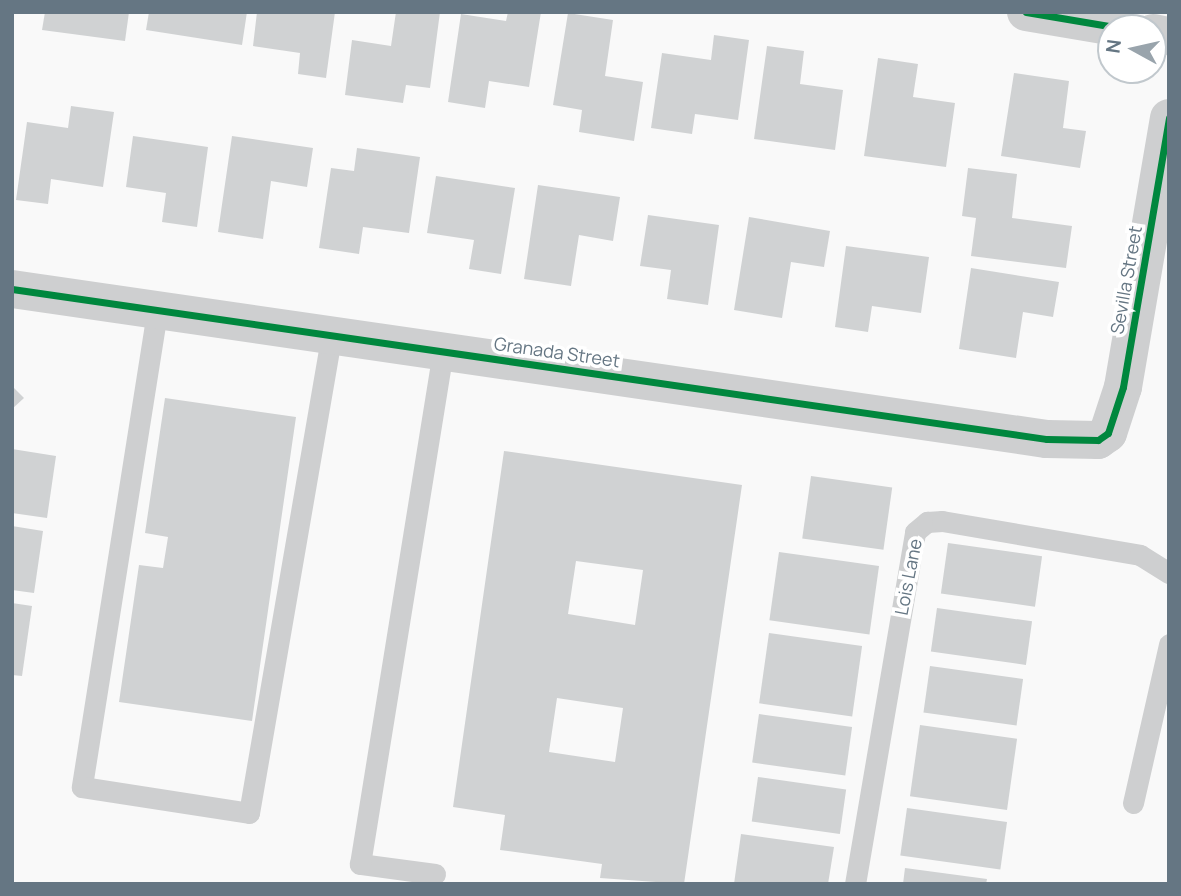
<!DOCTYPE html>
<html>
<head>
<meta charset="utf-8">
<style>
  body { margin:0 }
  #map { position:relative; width:1181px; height:896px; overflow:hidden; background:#f9f9f9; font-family:Manrope,sans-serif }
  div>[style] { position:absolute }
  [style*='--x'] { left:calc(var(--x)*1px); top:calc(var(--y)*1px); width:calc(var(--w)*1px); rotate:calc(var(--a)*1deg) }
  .building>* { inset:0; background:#d0d2d3; transform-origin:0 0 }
  .service>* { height:21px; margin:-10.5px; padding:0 10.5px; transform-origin:10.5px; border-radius:10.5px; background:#cecfd0 }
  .minor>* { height:38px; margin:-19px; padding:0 19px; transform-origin:19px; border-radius:19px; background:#cecfd0 }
  .cycleway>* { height:7px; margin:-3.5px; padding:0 3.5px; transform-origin:3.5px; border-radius:3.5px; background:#00873e }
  span { translate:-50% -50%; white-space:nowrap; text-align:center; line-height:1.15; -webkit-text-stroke:7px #fff; paint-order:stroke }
  .street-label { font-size:18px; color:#657683 }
  .frame { position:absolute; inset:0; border:14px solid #657683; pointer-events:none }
  .north { position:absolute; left:1097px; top:14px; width:70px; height:70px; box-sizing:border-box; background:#fff; border:2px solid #c1c8cd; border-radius:50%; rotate:278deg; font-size:19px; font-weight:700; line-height:28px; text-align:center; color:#657683 }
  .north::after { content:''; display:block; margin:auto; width:24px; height:32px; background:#99a4ac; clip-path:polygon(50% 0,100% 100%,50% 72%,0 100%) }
</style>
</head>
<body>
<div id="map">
  <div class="building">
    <div style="clip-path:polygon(45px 12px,129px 12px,125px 41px,42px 30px)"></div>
    <div style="clip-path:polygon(149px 12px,247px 12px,242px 45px,146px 30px)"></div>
    <div style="clip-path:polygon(257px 12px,335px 12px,326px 78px,298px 74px,300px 53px,253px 46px)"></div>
    <div style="clip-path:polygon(396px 12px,440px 12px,430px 88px,406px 85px,403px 103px,345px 95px,352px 40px,391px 46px)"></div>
    <div style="clip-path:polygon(508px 12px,541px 12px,529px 87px,489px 81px,485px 108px,448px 102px,461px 14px,506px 21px)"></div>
    <div style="clip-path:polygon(568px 13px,613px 20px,605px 76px,643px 82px,634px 141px,579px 132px,582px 110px,553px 105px)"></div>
    <div style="clip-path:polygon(714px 35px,749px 40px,738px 120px,695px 114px,692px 134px,651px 128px,662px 53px,711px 60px)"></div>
    <div style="clip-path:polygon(767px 46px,804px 51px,800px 84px,843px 90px,835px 150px,754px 139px)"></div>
    <div style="clip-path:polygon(878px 58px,918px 64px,913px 97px,955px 103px,946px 167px,864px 156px)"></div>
    <div style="clip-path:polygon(1014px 73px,1069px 81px,1063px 128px,1086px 131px,1080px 168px,1001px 156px)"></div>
    <div style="clip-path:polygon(71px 106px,114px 112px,103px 187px,51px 179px,48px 204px,16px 200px,27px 122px,68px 128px)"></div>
    <div style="clip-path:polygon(133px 136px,208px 147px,197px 227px,162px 222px,166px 193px,126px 187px)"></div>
    <div style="clip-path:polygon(232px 136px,313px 148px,307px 187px,271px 181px,263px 239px,218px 232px)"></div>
    <div style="clip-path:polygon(357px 148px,420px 157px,409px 233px,363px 227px,359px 254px,319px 248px,331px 168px,354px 171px)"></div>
    <div style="clip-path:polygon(968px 168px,1017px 174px,1012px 218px,1072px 226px,1066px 268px,971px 256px,976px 218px,962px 216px)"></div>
    <div style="clip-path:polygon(436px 176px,515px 188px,501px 274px,469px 269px,474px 240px,427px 233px)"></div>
    <div style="clip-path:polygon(538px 185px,620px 197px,613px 241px,579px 235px,571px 286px,524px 279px)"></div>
    <div style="clip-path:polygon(648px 215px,719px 225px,708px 305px,667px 299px,671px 270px,640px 266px)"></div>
    <div style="clip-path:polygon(749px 217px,830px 231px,824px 267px,791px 262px,782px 318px,734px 310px)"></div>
    <div style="clip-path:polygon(846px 246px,929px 257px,921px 313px,872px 306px,868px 332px,835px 327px)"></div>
    <div style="clip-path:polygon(971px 268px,1059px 282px,1053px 317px,1023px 312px,1016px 358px,959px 349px)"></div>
    <div style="clip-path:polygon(12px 386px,24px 398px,12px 409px)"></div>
    <div style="clip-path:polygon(165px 398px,296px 417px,252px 721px,119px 702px,139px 565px,163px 568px,168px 537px,145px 533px)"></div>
    <div style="clip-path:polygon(12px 449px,56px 456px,47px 518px,12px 513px)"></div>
    <div style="clip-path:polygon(evenodd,504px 451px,742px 485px,684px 884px,600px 878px,602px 864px,500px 850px,505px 815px,453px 807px,504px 451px,576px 561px,643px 570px,635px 625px,568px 614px,576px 561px,504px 451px,557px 698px,623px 708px,615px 762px,549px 752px,557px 698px)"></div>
    <div style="left:811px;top:476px;width:82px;height:63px;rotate:8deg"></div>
    <div style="clip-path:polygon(12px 526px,43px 531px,34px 593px,12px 590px)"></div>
    <div style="left:948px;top:543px;width:95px;height:51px;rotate:8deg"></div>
    <div style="left:779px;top:552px;width:101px;height:69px;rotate:8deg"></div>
    <div style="clip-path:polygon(12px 603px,32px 606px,22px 676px,12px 675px)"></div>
    <div style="left:937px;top:608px;width:96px;height:44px;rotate:8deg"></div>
    <div style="left:769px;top:633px;width:94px;height:71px;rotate:8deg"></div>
    <div style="left:930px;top:666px;width:94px;height:47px;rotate:8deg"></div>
    <div style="left:759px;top:714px;width:94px;height:49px;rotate:8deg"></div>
    <div style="left:920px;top:725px;width:98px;height:72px;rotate:8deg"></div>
    <div style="left:758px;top:777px;width:89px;height:45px;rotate:8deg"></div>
    <div style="left:907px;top:808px;width:101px;height:48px;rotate:8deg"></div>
    <div style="clip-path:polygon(741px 834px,834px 847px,828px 884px,734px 884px)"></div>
    <div style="clip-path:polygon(905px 868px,987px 879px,986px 884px,903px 884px)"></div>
  </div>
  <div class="service">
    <div style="--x:157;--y:312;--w:481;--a:99"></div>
    <div style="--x:82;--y:787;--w:169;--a:8.8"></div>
    <div style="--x:249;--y:813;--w:482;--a:-80.2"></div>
    <div style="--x:1133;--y:803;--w:163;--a:-77.2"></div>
    <div style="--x:435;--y:874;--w:76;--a:-172.4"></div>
    <div style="--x:360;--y:864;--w:520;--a:-80.81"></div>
    <div style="--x:855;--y:884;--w:357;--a:-80.3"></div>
    <div style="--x:915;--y:532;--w:16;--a:-40"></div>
    <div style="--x:927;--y:522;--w:15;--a:-4"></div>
    <div style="--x:942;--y:521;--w:201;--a:9.7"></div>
    <div style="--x:1140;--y:555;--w:34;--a:32"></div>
  </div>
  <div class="minor">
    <div style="--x:1026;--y:12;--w:96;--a:9.6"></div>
    <div style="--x:1153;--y:33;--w:16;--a:11"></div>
    <div style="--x:12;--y:289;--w:1046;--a:8.25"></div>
    <div style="--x:1047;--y:439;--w:51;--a:1.1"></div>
    <div style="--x:1098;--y:440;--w:12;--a:-35"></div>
    <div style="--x:1108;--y:433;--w:48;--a:-71.9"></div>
    <div style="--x:1123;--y:387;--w:273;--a:-80.3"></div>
  </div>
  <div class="cycleway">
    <div style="--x:1026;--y:12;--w:96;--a:9.6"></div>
    <div style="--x:12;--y:289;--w:1046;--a:8.25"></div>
    <div style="--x:1047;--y:439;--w:51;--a:1.1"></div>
    <div style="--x:1098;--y:440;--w:12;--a:-35"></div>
    <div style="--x:1108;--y:433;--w:48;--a:-71.9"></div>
    <div style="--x:1123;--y:387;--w:273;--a:-80.3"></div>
  </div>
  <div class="street-label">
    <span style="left:1126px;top:280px;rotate:-80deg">Sevilla Street</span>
    <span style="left:557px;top:352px;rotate:8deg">Granada Street</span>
    <span style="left:908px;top:577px;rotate:-79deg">Lois Lane</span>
  </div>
  <div class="frame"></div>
  <div class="north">N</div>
</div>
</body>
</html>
